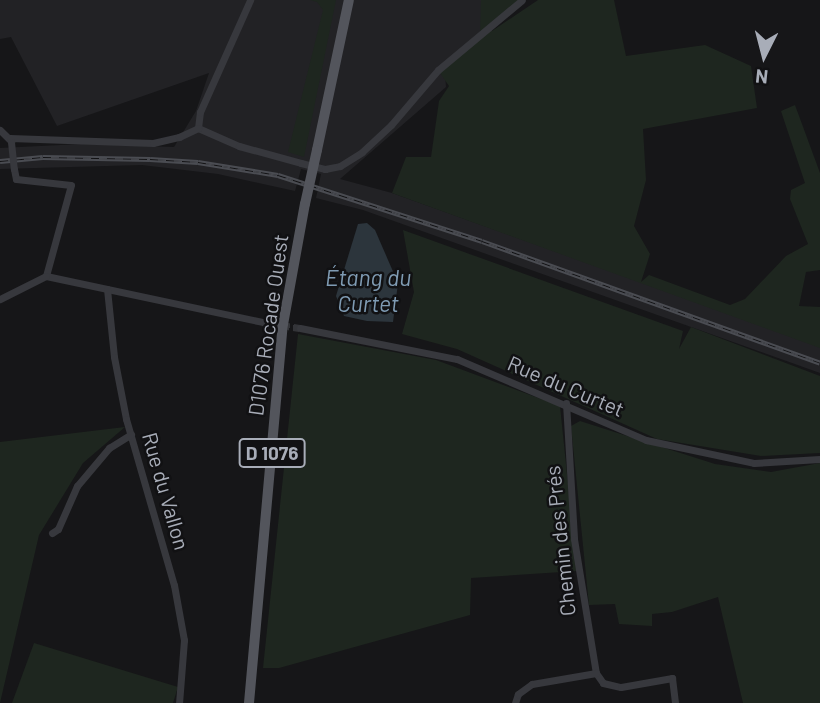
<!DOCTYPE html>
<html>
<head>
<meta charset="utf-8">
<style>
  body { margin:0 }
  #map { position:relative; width:820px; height:703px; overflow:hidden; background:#161618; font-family:Barlow,sans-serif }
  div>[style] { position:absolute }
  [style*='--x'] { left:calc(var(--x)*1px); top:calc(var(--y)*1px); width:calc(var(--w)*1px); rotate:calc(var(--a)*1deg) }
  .built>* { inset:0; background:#222225 }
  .green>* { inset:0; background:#1e261f }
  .water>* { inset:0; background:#2c353c }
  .street-tunnel>* { height:7px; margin-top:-3.5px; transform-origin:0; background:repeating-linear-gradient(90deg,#333438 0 7px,transparent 0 10.5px) }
  .street>* { height:7px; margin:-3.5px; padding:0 3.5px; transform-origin:3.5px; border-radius:3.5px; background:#37383d }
  .primary>* { height:10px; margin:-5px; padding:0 5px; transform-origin:5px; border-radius:5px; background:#53555c }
  .rail>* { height:5px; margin-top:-2.5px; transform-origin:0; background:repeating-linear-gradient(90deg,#111113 0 8px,#4a4c52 0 16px); box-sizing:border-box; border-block:2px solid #4a4c52 }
  .street-bridge>* { height:7px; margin:-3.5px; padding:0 3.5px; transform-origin:3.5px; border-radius:3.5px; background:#37383d }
  .primary-bridge>* { height:10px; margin:-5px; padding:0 5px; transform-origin:5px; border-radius:5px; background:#53555c }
  span { translate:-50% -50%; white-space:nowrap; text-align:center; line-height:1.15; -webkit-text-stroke:5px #111113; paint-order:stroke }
  .shield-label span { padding:2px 5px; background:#111113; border:2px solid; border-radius:5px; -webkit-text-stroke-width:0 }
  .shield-label { font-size:19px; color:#a8adb8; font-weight:700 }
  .street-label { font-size:21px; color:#a8adb8 }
  .water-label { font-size:23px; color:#7f9bb3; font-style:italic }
  .north { position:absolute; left:729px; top:21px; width:70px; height:70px; -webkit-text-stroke:5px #111113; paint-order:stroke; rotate:186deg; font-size:19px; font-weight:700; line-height:28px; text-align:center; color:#a8adb8 }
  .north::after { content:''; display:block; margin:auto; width:24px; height:32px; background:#a8adb8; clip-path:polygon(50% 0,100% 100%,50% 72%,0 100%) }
</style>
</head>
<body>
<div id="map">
  <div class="built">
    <div style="clip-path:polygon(0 0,485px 0,482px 36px,445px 74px,446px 87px,340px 179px,392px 193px,820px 346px,820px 373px,363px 210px,316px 198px,321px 174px,301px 169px,295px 191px,218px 174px,142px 165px,0 169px,0 148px,81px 144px,174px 147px,196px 111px,209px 73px,57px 126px,11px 37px,0 39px)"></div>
  </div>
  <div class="green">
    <div style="clip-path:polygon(310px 0,336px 0,304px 157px,288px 152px,323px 10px,317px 2px)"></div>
    <div style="clip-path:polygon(481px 0,519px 0,489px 27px,492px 31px,538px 0,614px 0,626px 56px,705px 45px,751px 66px,757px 108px,643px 129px,646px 180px,634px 226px,650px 254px,641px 282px,649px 275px,730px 305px,745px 299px,786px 256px,808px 244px,790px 199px,791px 190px,805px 183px,781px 111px,795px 105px,820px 173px,820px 270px,806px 272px,799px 306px,820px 307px,820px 348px,392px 193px,406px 157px,431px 157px,439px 101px,449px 86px,438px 70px,480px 34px)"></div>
    <div style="clip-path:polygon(403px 230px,683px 331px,679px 349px,691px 327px,820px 376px,820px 453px,761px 456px,657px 439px,457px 349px,402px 334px,414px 292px)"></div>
    <div style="clip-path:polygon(298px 334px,436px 360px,560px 406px,577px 571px,471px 578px,470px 615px,279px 668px,263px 668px)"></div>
    <div style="clip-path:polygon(580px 421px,715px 464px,771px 472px,820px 463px,820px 703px,743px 703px,718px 597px,672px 612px,652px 614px,652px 626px,619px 624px,615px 604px,589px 605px,571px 426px)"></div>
    <div style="clip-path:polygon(125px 427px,83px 463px,39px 535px,0 703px,0 442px)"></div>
    <div style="clip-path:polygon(34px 643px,178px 687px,173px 703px,12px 703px)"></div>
  </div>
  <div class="water">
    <div style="clip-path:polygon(367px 223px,375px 230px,398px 283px,393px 322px,367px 321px,344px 316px,336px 296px,358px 224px)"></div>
  </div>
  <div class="street-tunnel">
    <div style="--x:262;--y:322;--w:38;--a:9"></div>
  </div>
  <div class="street">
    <div style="--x:198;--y:128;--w:45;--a:23.7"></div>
    <div style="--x:239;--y:146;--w:64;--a:15.3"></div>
    <div style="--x:301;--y:163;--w:25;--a:14"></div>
    <div style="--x:325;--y:169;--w:15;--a:-11"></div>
    <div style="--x:340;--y:166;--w:26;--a:-32"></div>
    <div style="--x:362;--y:152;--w:40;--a:-43"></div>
    <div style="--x:391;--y:125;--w:72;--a:-49.5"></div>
    <div style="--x:438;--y:70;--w:109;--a:-39.8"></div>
    <div style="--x:198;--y:128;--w:16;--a:-83"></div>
    <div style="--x:200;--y:112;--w:123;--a:-65.9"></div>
    <div style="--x:0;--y:130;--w:16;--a:45"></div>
    <div style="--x:10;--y:138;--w:143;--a:2"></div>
    <div style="--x:153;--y:143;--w:27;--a:-13"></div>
    <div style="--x:179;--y:137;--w:21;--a:-25"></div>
    <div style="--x:14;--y:169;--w:10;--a:79"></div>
    <div style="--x:16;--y:179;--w:55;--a:6.2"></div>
    <div style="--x:71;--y:185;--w:94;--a:105.4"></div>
    <div style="--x:46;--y:276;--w:221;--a:12"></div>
    <div style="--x:107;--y:289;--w:68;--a:84.1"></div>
    <div style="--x:114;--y:357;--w:63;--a:79"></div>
    <div style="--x:126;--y:419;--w:173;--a:73.9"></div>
    <div style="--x:174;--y:585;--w:56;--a:79.7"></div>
    <div style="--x:184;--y:640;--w:63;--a:94.5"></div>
    <div style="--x:0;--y:299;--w:51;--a:-26.6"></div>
    <div style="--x:300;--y:328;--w:160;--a:11.2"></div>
    <div style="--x:457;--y:359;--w:206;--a:23.2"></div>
    <div style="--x:646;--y:440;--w:110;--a:12"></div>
    <div style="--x:754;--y:463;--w:66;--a:-3.5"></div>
    <div style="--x:566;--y:403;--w:136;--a:86.6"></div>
    <div style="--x:574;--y:539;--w:136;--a:80.7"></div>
    <div style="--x:596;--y:673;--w:12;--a:55"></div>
    <div style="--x:603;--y:683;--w:18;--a:13"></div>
    <div style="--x:621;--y:687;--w:52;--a:-10"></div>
    <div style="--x:672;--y:678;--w:25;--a:83"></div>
    <div style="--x:52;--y:533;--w:7;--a:-34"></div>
    <div style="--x:58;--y:529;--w:47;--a:-66.2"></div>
    <div style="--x:77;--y:486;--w:50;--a:-49.9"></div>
    <div style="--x:109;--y:448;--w:26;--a:-32"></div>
    <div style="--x:515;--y:703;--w:9;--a:-72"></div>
    <div style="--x:518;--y:694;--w:17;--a:-36"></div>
    <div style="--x:532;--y:684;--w:65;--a:-9.8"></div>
  </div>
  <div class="primary">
    <div style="--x:317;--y:150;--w:153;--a:-78"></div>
    <div style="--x:249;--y:703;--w:374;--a:-84.9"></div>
    <div style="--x:282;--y:330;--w:128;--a:-79.7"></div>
  </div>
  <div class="rail">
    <div style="--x:0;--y:161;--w:43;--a:-5.3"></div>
    <div style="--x:43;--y:157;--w:107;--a:1.1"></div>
    <div style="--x:150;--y:159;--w:48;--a:3.6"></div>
    <div style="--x:198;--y:162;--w:81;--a:9.2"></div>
    <div style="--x:278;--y:175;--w:214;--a:17.9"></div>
    <div style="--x:482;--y:241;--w:359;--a:19.8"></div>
  </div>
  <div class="street-bridge">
    <div style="--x:11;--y:142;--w:27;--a:84"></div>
  </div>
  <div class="primary-bridge">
    <div style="--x:305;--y:204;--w:55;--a:-77.5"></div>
  </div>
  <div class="shield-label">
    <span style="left:272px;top:453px">D 1076</span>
  </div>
  <div class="street-label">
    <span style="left:268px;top:325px;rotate:-82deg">D1076 Rocade Ouest</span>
    <span style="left:566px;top:386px;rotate:23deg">Rue du Curtet</span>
    <span style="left:166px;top:491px;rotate:74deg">Rue du Vallon</span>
    <span style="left:560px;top:541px;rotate:-96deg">Chemin des Prés</span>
  </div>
  <div class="water-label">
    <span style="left:368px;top:290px">Étang du<br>Curtet</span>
  </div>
  <div class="north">N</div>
</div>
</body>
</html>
